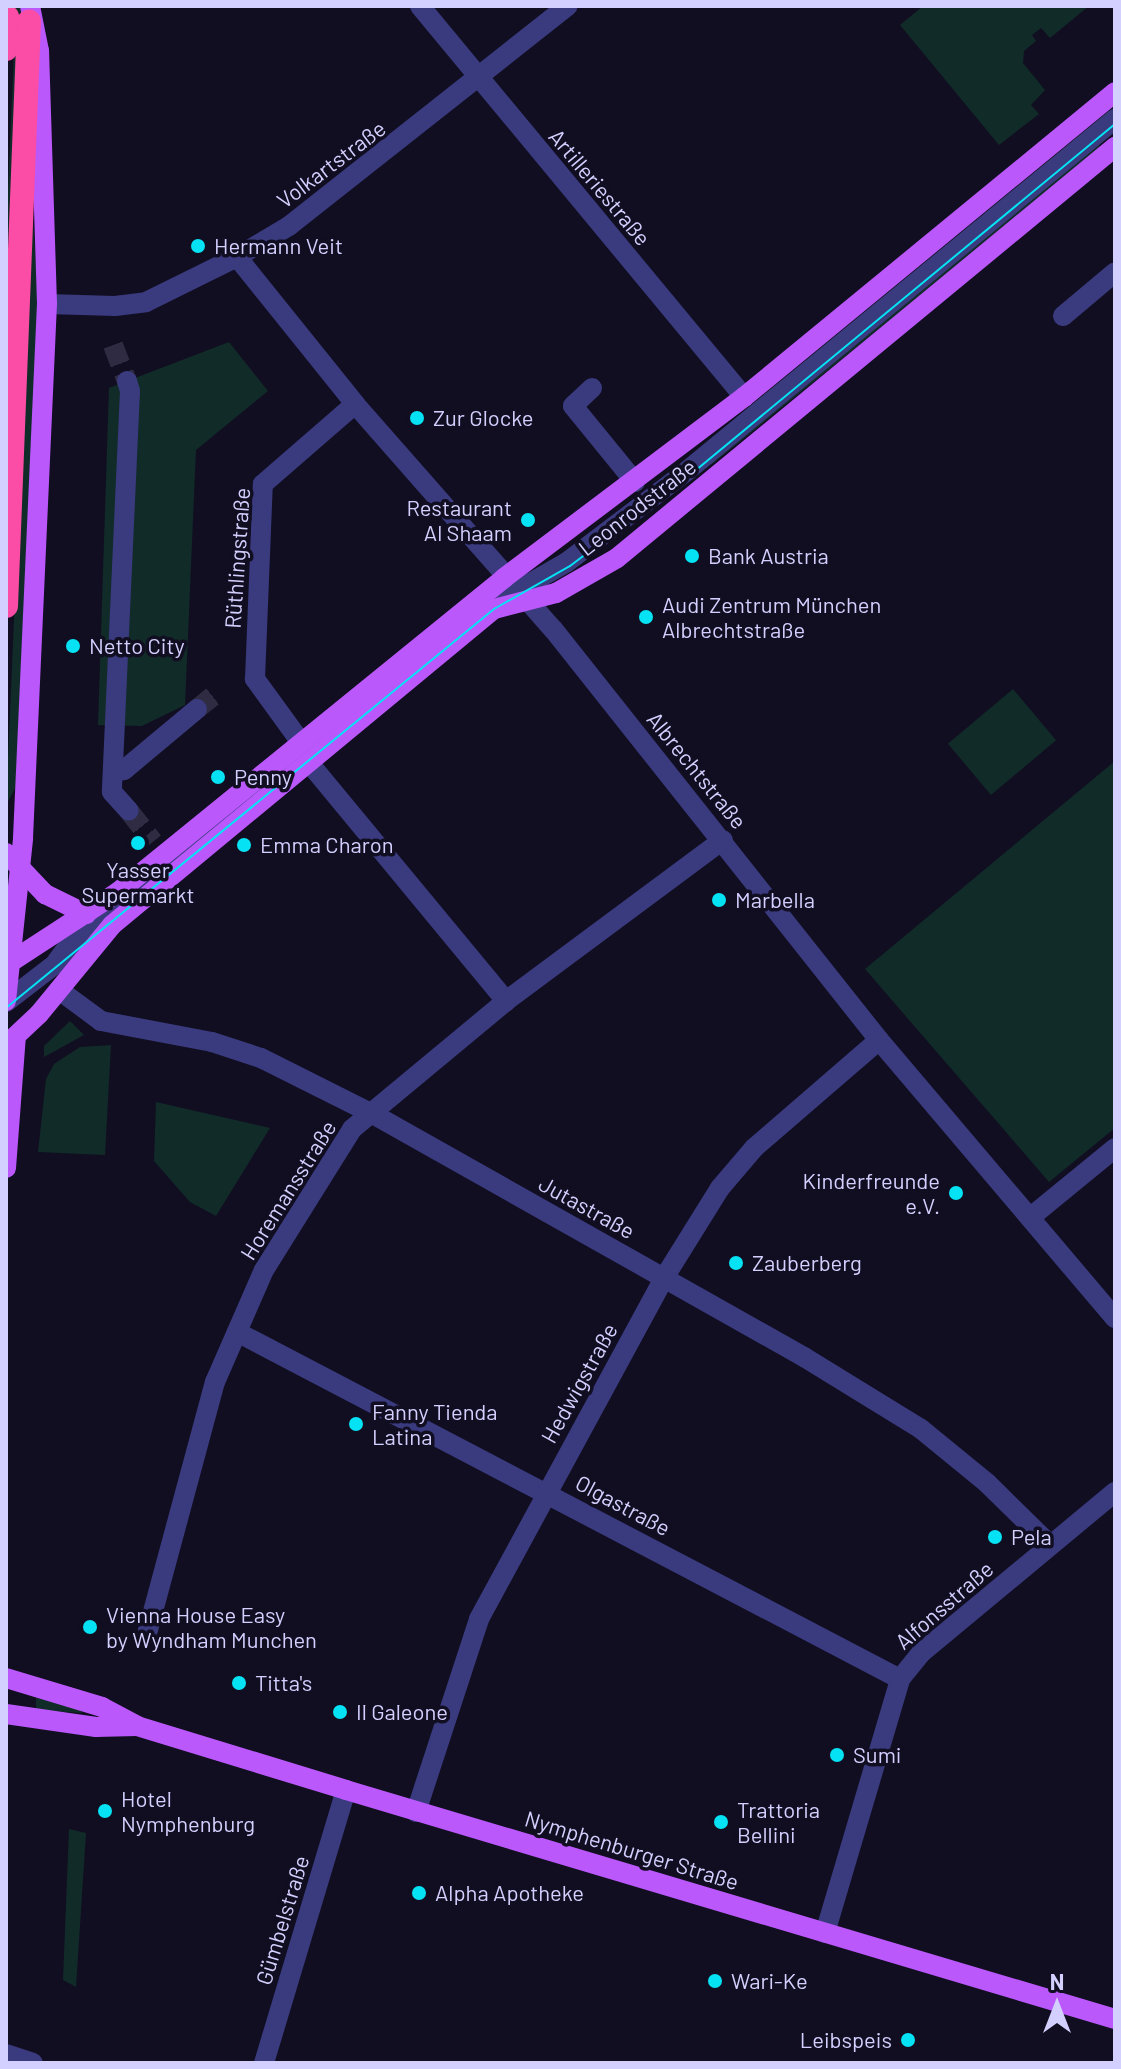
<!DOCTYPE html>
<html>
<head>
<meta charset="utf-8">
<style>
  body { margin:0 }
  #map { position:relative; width:1121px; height:2069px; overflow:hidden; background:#110e21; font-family:Barlow,sans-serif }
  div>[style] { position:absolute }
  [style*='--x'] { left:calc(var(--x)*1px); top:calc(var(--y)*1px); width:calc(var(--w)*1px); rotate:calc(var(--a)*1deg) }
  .green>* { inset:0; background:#112b29; transform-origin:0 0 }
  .minor-tunnel>* { height:20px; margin-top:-10px; transform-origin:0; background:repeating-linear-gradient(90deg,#2e2b42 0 20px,transparent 0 30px) }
  .minor>* { height:20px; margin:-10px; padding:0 10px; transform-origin:10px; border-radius:10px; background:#3a3a7f }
  .major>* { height:20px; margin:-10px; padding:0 10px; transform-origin:10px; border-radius:10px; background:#ba58fb }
  .highway>* { height:24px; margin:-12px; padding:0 12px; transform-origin:12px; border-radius:12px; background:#fb4da5 }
  .tram>* { height:2px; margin:-1px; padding:0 1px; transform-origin:1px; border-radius:1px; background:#05e2f4 }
  .dots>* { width:22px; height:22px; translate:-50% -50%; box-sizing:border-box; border:4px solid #110e21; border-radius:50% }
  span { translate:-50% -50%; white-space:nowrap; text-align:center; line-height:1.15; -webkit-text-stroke:7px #110e21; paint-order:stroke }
  .street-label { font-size:22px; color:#d3cffe }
  .poi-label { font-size:22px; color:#d3cffe }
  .left { translate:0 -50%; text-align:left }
  .right { translate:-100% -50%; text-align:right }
  .frame { position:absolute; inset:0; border:8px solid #d3cffe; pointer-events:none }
  .north { position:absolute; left:1017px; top:1965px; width:80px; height:80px; -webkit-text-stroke:6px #110e21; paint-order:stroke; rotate:0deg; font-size:22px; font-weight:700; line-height:32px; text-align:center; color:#d3cffe }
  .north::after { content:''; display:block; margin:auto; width:28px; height:36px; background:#d3cffe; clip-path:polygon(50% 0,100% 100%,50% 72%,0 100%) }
</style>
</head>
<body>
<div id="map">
  <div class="green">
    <div style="clip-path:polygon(16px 6px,21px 6px,6px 351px,6px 235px)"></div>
    <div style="clip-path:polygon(923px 6px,1089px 6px,1050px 38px,1041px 28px,1032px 35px,1036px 41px,1024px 51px,1023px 63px,1045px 90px,1031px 105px,1039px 114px,999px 145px,900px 25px)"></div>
    <div style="left:1098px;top:144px;width:6px;height:502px;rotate:51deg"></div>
    <div style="clip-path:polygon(32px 204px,38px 302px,17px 785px,6px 805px)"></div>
    <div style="clip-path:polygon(229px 342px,268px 391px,196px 450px,185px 705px,142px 726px,98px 725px,109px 388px)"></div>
    <div style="left:1013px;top:689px;width:67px;height:85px;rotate:50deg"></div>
    <div style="clip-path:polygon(1115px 761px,1115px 1128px,1049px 1182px,865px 969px)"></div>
    <div style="clip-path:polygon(70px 1021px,84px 1035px,44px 1057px,44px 1046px)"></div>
    <div style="clip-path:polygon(111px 1045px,105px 1155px,38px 1152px,46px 1079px,54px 1064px,80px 1047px)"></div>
    <div style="clip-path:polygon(156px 1102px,270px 1128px,216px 1216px,190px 1202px,154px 1161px)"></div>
    <div style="clip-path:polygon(36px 1696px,81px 1711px,82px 1713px,36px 1710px)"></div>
    <div style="clip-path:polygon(69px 1829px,86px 1833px,76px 1987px,63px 1980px)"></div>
  </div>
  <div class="minor-tunnel">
    <div style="--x:113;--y:345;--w:39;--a:69"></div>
    <div style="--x:197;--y:709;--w:28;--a:-39"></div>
    <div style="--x:129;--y:811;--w:39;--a:52"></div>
  </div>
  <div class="minor">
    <div style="--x:420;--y:6;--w:508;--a:50.35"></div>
    <div style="--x:237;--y:257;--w:189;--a:51.2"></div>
    <div style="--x:355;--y:404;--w:300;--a:48.7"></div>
    <div style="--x:553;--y:629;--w:525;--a:51.58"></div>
    <div style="--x:879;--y:1040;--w:365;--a:49.7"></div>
    <div style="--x:47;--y:304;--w:68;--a:1.7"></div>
    <div style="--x:115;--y:306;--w:31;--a:-7"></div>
    <div style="--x:146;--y:302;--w:102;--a:-26.3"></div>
    <div style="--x:237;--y:257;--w:61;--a:-30.8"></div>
    <div style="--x:289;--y:226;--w:355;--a:-38.3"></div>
    <div style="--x:1063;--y:316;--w:67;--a:-40.1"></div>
    <div style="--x:127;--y:381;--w:10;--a:73"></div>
    <div style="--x:130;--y:391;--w:401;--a:92.6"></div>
    <div style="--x:112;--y:792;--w:25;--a:48"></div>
    <div style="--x:592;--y:388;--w:26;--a:137"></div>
    <div style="--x:573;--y:406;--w:98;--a:50.8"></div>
    <div style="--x:506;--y:597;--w:70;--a:-29.8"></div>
    <div style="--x:567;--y:562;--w:152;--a:-37.2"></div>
    <div style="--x:688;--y:470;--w:553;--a:-39.42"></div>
    <div style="--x:300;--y:741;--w:77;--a:-126"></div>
    <div style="--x:255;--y:679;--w:195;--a:-87.7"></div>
    <div style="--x:263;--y:484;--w:122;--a:-41"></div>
    <div style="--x:310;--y:764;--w:308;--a:50.4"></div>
    <div style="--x:113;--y:772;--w:11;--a:-10"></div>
    <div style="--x:124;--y:770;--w:95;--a:-39.9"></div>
    <div style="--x:57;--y:961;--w:20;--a:-53"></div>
    <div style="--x:69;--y:945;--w:291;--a:-39.2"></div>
    <div style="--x:59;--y:990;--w:52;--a:36.4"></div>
    <div style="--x:101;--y:1021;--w:113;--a:10.7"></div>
    <div style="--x:212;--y:1042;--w:52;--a:18.1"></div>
    <div style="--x:261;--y:1058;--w:123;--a:26.6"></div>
    <div style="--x:371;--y:1113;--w:497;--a:29.4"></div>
    <div style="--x:804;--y:1357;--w:137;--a:31.6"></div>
    <div style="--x:921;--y:1429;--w:85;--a:39.3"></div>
    <div style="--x:987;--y:1483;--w:88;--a:44.5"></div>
    <div style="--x:6;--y:1002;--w:77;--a:-37.6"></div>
    <div style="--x:1032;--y:1216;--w:107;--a:-39.3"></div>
    <div style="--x:237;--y:1332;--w:748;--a:27.63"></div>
    <div style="--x:148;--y:1630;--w:257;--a:-74.9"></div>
    <div style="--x:215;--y:1382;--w:122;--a:-66.4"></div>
    <div style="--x:264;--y:1270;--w:166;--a:-58"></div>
    <div style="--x:352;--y:1129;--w:200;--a:-39.7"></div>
    <div style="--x:506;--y:1001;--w:270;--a:-36.6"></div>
    <div style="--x:416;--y:1812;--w:203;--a:-71.9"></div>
    <div style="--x:479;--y:1619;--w:388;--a:-61.5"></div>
    <div style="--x:664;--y:1278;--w:106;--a:-58.1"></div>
    <div style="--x:720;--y:1188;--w:52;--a:-49.6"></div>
    <div style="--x:754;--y:1148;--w:165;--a:-40.8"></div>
    <div style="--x:825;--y:1933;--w:265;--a:-73.5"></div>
    <div style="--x:900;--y:1679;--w:33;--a:-51"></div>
    <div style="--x:921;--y:1653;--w:252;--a:-39.7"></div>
    <div style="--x:6;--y:2054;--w:28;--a:18"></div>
    <div style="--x:264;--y:2063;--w:285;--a:-73.3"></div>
  </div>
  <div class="major">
    <div style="--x:6;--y:853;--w:57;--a:46.4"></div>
    <div style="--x:45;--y:894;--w:46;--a:26"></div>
    <div style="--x:6;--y:965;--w:134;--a:-33.1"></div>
    <div style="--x:118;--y:892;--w:498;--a:-39.1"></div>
    <div style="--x:504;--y:578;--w:301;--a:-37"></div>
    <div style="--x:744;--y:397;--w:480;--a:-39.4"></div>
    <div style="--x:6;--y:1001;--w:164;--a:-84"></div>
    <div style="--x:23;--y:838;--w:535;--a:-87.43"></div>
    <div style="--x:47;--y:304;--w:253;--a:-91.8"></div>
    <div style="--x:39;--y:51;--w:46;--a:-101.3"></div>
    <div style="--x:6;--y:1045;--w:45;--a:-43.2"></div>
    <div style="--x:39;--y:1014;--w:115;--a:-50.6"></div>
    <div style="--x:112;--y:925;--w:496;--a:-39.6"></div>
    <div style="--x:494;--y:609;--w:64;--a:-14.5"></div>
    <div style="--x:556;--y:593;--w:70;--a:-29.8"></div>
    <div style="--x:617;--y:558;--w:646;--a:-39.53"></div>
    <div style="--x:6;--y:1168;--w:132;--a:-85.7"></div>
    <div style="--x:6;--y:1678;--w:100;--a:16.8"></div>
    <div style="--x:102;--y:1707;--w:40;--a:28"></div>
    <div style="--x:137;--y:1726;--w:219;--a:17"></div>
    <div style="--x:346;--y:1790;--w:802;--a:16.58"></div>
    <div style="--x:6;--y:1714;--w:91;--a:8.2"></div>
    <div style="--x:96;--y:1727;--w:41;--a:-1.4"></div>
  </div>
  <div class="highway">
    <div style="--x:6;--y:49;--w:32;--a:-88"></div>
    <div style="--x:6;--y:606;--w:585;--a:-87.75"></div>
  </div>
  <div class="tram">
    <div style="--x:6;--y:1008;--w:630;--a:-39.27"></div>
    <div style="--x:494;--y:609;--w:87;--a:-29.5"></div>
    <div style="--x:570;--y:566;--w:143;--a:-37"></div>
    <div style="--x:684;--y:480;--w:559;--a:-39.56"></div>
  </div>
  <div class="dots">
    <div style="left:198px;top:246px;background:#05e2f4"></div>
    <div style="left:417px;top:418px;background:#05e2f4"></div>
    <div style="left:528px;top:520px;background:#05e2f4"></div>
    <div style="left:692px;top:556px;background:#05e2f4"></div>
    <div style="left:646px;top:617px;background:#05e2f4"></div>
    <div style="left:73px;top:646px;background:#05e2f4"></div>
    <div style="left:218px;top:777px;background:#05e2f4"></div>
    <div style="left:138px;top:843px;background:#05e2f4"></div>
    <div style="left:244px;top:845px;background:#05e2f4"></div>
    <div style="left:719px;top:900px;background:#05e2f4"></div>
    <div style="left:956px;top:1193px;background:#05e2f4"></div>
    <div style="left:736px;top:1263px;background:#05e2f4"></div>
    <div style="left:356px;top:1424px;background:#05e2f4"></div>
    <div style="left:995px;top:1537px;background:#05e2f4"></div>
    <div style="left:90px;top:1627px;background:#05e2f4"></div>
    <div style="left:239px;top:1683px;background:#05e2f4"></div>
    <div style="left:340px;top:1712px;background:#05e2f4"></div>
    <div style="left:837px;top:1755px;background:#05e2f4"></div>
    <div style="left:105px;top:1811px;background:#05e2f4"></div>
    <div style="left:721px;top:1822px;background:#05e2f4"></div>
    <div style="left:419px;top:1893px;background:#05e2f4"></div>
    <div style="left:715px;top:1981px;background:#05e2f4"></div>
    <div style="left:908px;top:2040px;background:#05e2f4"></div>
  </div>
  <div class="street-label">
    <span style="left:331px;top:164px;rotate:-37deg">Volkartstraße</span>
    <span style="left:600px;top:187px;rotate:50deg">Artilleriestraße</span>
    <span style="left:637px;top:507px;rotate:-38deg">Leonrodstraße</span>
    <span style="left:237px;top:558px;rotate:-86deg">Rüthlingstraße</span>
    <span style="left:697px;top:770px;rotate:51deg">Albrechtstraße</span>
    <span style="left:288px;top:1190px;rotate:-58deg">Horemansstraße</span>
    <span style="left:587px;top:1207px;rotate:29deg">Jutastraße</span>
    <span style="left:579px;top:1383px;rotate:-61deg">Hedwigstraße</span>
    <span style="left:623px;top:1505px;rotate:28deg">Olgastraße</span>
    <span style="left:944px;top:1605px;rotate:-41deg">Alfonsstraße</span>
    <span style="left:632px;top:1850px;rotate:17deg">Nymphenburger Straße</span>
    <span style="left:282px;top:1920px;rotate:-73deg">Gümbelstraße</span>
  </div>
  <div class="poi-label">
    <span class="left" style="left:214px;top:246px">Hermann Veit</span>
    <span class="left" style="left:433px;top:418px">Zur Glocke</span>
    <span class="right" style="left:512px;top:520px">Restaurant<br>Al Shaam</span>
    <span class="left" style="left:708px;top:556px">Bank Austria</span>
    <span class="left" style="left:662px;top:617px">Audi Zentrum München<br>Albrechtstraße</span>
    <span class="left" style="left:89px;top:646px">Netto City</span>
    <span class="left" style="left:234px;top:777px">Penny</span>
    <span class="left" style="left:260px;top:845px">Emma Charon</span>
    <span style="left:138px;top:882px">Yasser<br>Supermarkt</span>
    <span class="left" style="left:735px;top:900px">Marbella</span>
    <span class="right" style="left:940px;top:1193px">Kinderfreunde<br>e.V.</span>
    <span class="left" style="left:752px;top:1263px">Zauberberg</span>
    <span class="left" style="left:372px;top:1424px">Fanny Tienda<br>Latina</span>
    <span class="left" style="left:1011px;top:1537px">Pela</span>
    <span class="left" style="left:106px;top:1627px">Vienna House Easy<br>by Wyndham Munchen</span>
    <span class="left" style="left:255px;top:1683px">Titta's</span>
    <span class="left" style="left:356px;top:1712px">Il Galeone</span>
    <span class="left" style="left:853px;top:1755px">Sumi</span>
    <span class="left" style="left:121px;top:1811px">Hotel<br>Nymphenburg</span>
    <span class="left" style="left:737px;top:1822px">Trattoria<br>Bellini</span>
    <span class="left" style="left:435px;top:1893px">Alpha Apotheke</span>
    <span class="left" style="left:731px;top:1981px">Wari-Ke</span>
    <span class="right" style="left:892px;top:2040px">Leibspeis</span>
  </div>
  <div class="frame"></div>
  <div class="north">N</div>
</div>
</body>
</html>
